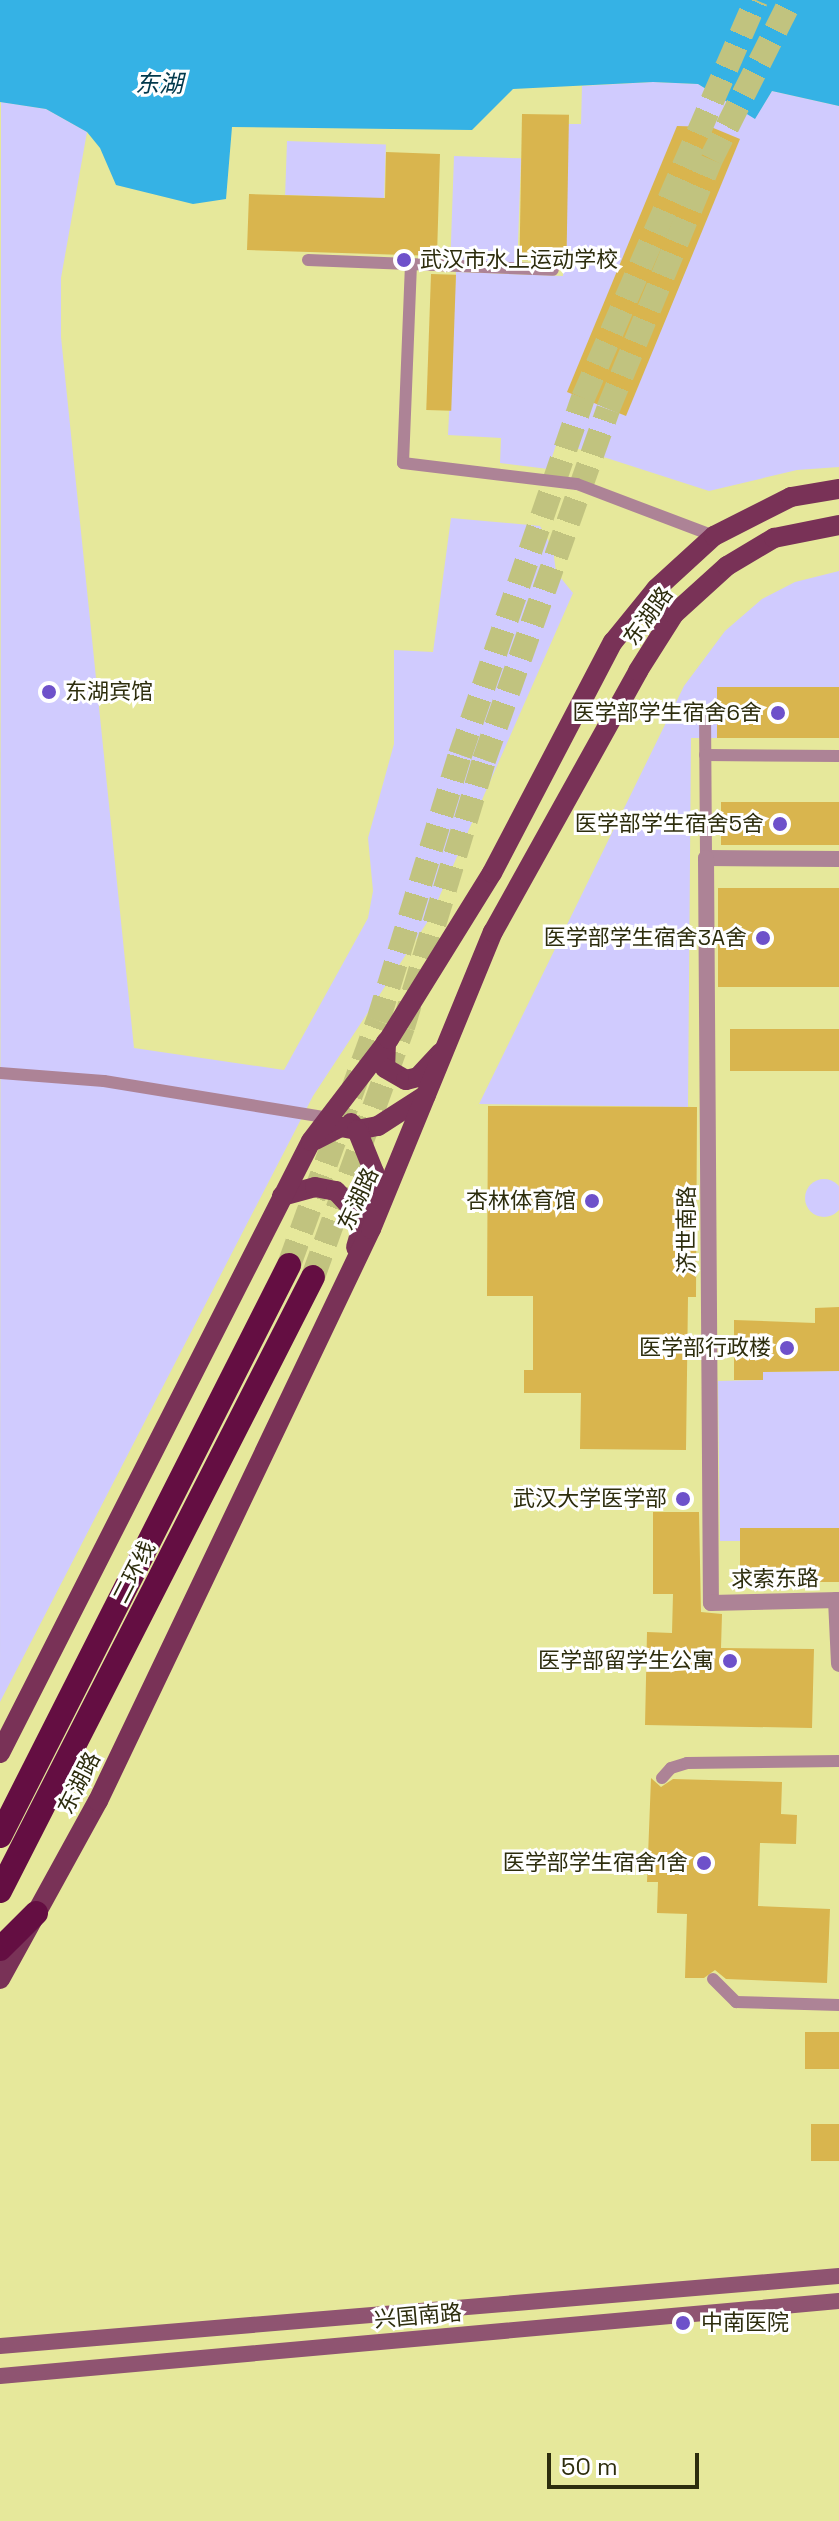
<!DOCTYPE html>
<html>
<head>
<meta charset="utf-8">
<style>
  body { margin:0 }
  #map { position:relative; width:839px; height:2521px; overflow:hidden; background:#e6e89b; font-family:"Space Grotesk","Noto Sans SC",sans-serif }
  div>[style] { position:absolute }
  [style*='--x'] { left:calc(var(--x)*1px); top:calc(var(--y)*1px); width:calc(var(--w)*1px); rotate:calc(var(--a)*1deg) }
  .green>* { inset:0; background:#d0cbfe; transform-origin:0 0 }
  .round { border-radius:50% }
  .water>* { inset:0; background:#35b2e5 }
  .building>* { inset:0; background:#d9b54e; transform-origin:0 0 }
  .highway-tunnel>* { height:24px; margin-top:-12px; transform-origin:0; background:repeating-linear-gradient(90deg,#c1c37f 0 24px,transparent 0 36px) }
  .lane>* { height:12px; margin:-6px; padding:0 6px; transform-origin:6px; border-radius:6px; background:#ad8396 }
  .street>* { height:16px; margin:-8px; padding:0 8px; transform-origin:8px; border-radius:8px; background:#ad8396 }
  .secondary>* { height:16px; margin:-8px; padding:0 8px; transform-origin:8px; border-radius:8px; background:#8f5471 }
  .primary>* { height:20px; margin:-10px; padding:0 10px; transform-origin:10px; border-radius:10px; background:#793257 }
  .highway>* { height:24px; margin:-12px; padding:0 12px; transform-origin:12px; border-radius:12px; background:#640e42 }
  .dots>* { width:22px; height:22px; translate:-50% -50%; box-sizing:border-box; border:4px solid #fff; border-radius:50% }
  span { translate:-50% -50%; white-space:nowrap; text-align:center; line-height:1.15; -webkit-text-stroke:6px #fff; paint-order:stroke }
  .poi-label { font-size:22px; color:#2d2d0d }
  .left { translate:0 -50%; text-align:left }
  .right { translate:-100% -50%; text-align:right }
  .street-label { font-size:22px; color:#2d2d0d }
  .water-label { font-size:24px; color:#01384c; font-style:italic }
  .scale { position:absolute; left:547px; top:2453px; width:152px; height:36px; box-sizing:border-box; border:4px solid #2d2d0d; border-top:0; padding-left:10px; font-size:24px; line-height:28px; white-space:nowrap; color:#2d2d0d; -webkit-text-stroke:6px #fff; paint-order:stroke }
</style>
</head>
<body>
<div id="map">
  <div class="green">
    <div style="clip-path:polygon(653px 82px,698px 84px,755px 118px,772px 91px,839px 106px,839px 467px,797px 470px,709px 491px,557px 442px,548px 469px,500px 463px,501px 438px,448px 435px,456px 272px,563px 276px,568px 124px,581px 124px,582px 86px)"></div>
    <div style="clip-path:polygon(1px 102px,46px 109px,87px 132px,61px 278px,61px 337px,134px 1048px,284px 1070px,368px 918px,373px 891px,368px 838px,394px 744px,394px 650px,433px 652px,451px 518px,540px 526px,553px 549px,556px 572px,573px 593px,430px 918px,313px 1096px,0 1702px)"></div>
    <div style="left:287px;top:141px;width:99px;height:54px;rotate:2deg"></div>
    <div style="left:454px;top:156px;width:67px;height:105px;rotate:2deg"></div>
    <div style="clip-path:polygon(839px 571px,839px 688px,718px 687px,717px 738px,691px 738px,688px 1107px,479px 1104px,684px 686px,725px 631px,762px 599px,795px 582px)"></div>
    <div class="round" style="left:805px;top:1179px;width:38px;height:38px"></div>
    <div style="clip-path:polygon(839px 1371px,839px 1528px,740px 1529px,740px 1541px,720px 1541px,718px 1381px,763px 1380px,763px 1372px)"></div>
  </div>
  <div class="water">
    <div style="clip-path:polygon(0 0,839px 0,839px 106px,772px 91px,755px 119px,698px 84px,653px 82px,513px 89px,472px 130px,232px 127px,226px 199px,193px 204px,116px 185px,100px 148px,87px 132px,46px 109px,0 102px)"></div>
  </div>
  <div class="building">
    <div style="left:522px;top:114px;width:47px;height:146px;rotate:1deg"></div>
    <div style="clip-path:polygon(677px 126px,711px 127px,740px 139px,626px 416px,567px 392px)"></div>
    <div style="clip-path:polygon(386px 152px,440px 154px,437px 256px,247px 250px,249px 194px,385px 198px)"></div>
    <div style="left:431px;top:274px;width:25px;height:136px;rotate:2deg"></div>
    <div style="left:717px;top:687px;width:122px;height:51px"></div>
    <div style="left:721px;top:802px;width:118px;height:43px"></div>
    <div style="left:839px;top:888px;width:99px;height:121px;rotate:90deg"></div>
    <div style="left:730px;top:1029px;width:109px;height:42px"></div>
    <div style="clip-path:polygon(488px 1106px,697px 1107px,696px 1297px,688px 1297px,686px 1450px,580px 1449px,581px 1393px,524px 1393px,524px 1370px,533px 1370px,533px 1296px,487px 1296px)"></div>
    <div style="clip-path:polygon(839px 1307px,839px 1371px,763px 1372px,763px 1380px,734px 1380px,734px 1320px,815px 1323px,815px 1308px)"></div>
    <div style="clip-path:polygon(653px 1512px,699px 1512px,701px 1612px,722px 1614px,721px 1648px,814px 1649px,812px 1728px,645px 1725px,647px 1632px,672px 1633px,673px 1594px,653px 1594px)"></div>
    <div style="left:839px;top:1528px;width:54px;height:99px;rotate:90deg"></div>
    <div style="clip-path:polygon(651px 1778px,661px 1787px,673px 1779px,782px 1782px,781px 1814px,797px 1815px,796px 1844px,760px 1843px,758px 1906px,830px 1909px,827px 1983px,726px 1979px,715px 1970px,704px 1978px,685px 1978px,687px 1914px,657px 1913px,658px 1882px,647px 1882px)"></div>
    <div style="left:839px;top:2032px;width:37px;height:34px;rotate:90deg"></div>
    <div style="left:839px;top:2124px;width:37px;height:28px;rotate:90deg"></div>
  </div>
  <div class="highway-tunnel">
    <div style="--x:289;--y:1265;--w:260;--a:-70"></div>
    <div style="--x:378;--y:1021;--w:278;--a:-72.9"></div>
    <div style="--x:460;--y:755;--w:378;--a:-71"></div>
    <div style="--x:583;--y:398;--w:434;--a:-66.5"></div>
    <div style="--x:313;--y:1277;--w:266;--a:-70.2"></div>
    <div style="--x:403;--y:1027;--w:279;--a:-73.1"></div>
    <div style="--x:484;--y:760;--w:372;--a:-70.5"></div>
    <div style="--x:608;--y:409;--w:270;--a:-67.6"></div>
    <div style="--x:711;--y:159;--w:178;--a:-63.3"></div>
  </div>
  <div class="lane">
    <div style="--x:308;--y:260;--w:245;--a:2.3"></div>
    <div style="--x:411;--y:264;--w:199;--a:92.3"></div>
    <div style="--x:403;--y:463;--w:175;--a:6.9"></div>
    <div style="--x:577;--y:484;--w:147;--a:20.8"></div>
    <div style="--x:705;--y:712;--w:146;--a:89.6"></div>
    <div style="--x:705;--y:755;--w:134;--a:0.4"></div>
    <div style="--x:0;--y:1073;--w:104;--a:4.4"></div>
    <div style="--x:104;--y:1081;--w:228;--a:9.3"></div>
    <div style="--x:662;--y:1778;--w:13;--a:-48"></div>
    <div style="--x:671;--y:1768;--w:17;--a:-17"></div>
    <div style="--x:687;--y:1763;--w:152;--a:-0.8"></div>
    <div style="--x:713;--y:1979;--w:33;--a:45"></div>
    <div style="--x:736;--y:2002;--w:103;--a:1.7"></div>
  </div>
  <div class="street">
    <div style="--x:839;--y:859;--w:133;--a:-179.6"></div>
    <div style="--x:706;--y:858;--w:745;--a:89.62"></div>
    <div style="--x:711;--y:1603;--w:128;--a:-1.3"></div>
    <div style="--x:836;--y:1600;--w:64;--a:87.3"></div>
  </div>
  <div class="secondary">
    <div style="--x:0;--y:2346;--w:842;--a:-4.77"></div>
    <div style="--x:0;--y:2376;--w:842;--a:-5.11"></div>
  </div>
  <div class="primary">
    <div style="--x:386;--y:1042;--w:26;--a:92"></div>
    <div style="--x:385;--y:1068;--w:24;--a:30"></div>
    <div style="--x:406;--y:1080;--w:12;--a:-14"></div>
    <div style="--x:418;--y:1077;--w:33;--a:-47"></div>
    <div style="--x:351;--y:1123;--w:9;--a:49"></div>
    <div style="--x:357;--y:1130;--w:21;--a:-11"></div>
    <div style="--x:378;--y:1126;--w:57;--a:-32.9"></div>
    <div style="--x:315;--y:1140;--w:29;--a:-27"></div>
    <div style="--x:341;--y:1127;--w:16;--a:11"></div>
    <div style="--x:357;--y:1130;--w:45;--a:68"></div>
    <div style="--x:374;--y:1172;--w:45;--a:92.5"></div>
    <div style="--x:282;--y:1196;--w:34;--a:-15"></div>
    <div style="--x:315;--y:1187;--w:21;--a:11"></div>
    <div style="--x:336;--y:1191;--w:23;--a:47"></div>
    <div style="--x:352;--y:1208;--w:24;--a:68"></div>
    <div style="--x:361;--y:1230;--w:18;--a:106"></div>
    <div style="--x:0;--y:1753;--w:686;--a:-63.06"></div>
    <div style="--x:311;--y:1141;--w:128;--a:-52.6"></div>
    <div style="--x:389;--y:1039;--w:195;--a:-58.2"></div>
    <div style="--x:492;--y:873;--w:261;--a:-62.4"></div>
    <div style="--x:613;--y:642;--w:68;--a:-50.9"></div>
    <div style="--x:656;--y:589;--w:79;--a:-42.4"></div>
    <div style="--x:714;--y:536;--w:86;--a:-26.9"></div>
    <div style="--x:791;--y:497;--w:49;--a:-9.5"></div>
    <div style="--x:0;--y:1979;--w:203;--a:-61.2"></div>
    <div style="--x:98;--y:1801;--w:634;--a:-64.49"></div>
    <div style="--x:371;--y:1229;--w:321;--a:-67.7"></div>
    <div style="--x:493;--y:932;--w:299;--a:-60.9"></div>
    <div style="--x:638;--y:671;--w:67;--a:-57.7"></div>
    <div style="--x:674;--y:614;--w:72;--a:-42.2"></div>
    <div style="--x:727;--y:566;--w:55;--a:-30.8"></div>
    <div style="--x:774;--y:538;--w:66;--a:-11.3"></div>
  </div>
  <div class="highway">
    <div style="--x:0;--y:1836;--w:640;--a:-63.15"></div>
    <div style="--x:0;--y:1891;--w:689;--a:-62.99"></div>
    <div style="--x:0;--y:1949;--w:51;--a:-45"></div>
  </div>
  <div class="dots">
    <div style="left:404px;top:260px;background:#6e51ca"></div>
    <div style="left:49px;top:692px;background:#6e51ca"></div>
    <div style="left:778px;top:713px;background:#6e51ca"></div>
    <div style="left:780px;top:824px;background:#6e51ca"></div>
    <div style="left:763px;top:938px;background:#6e51ca"></div>
    <div style="left:592px;top:1201px;background:#6e51ca"></div>
    <div style="left:787px;top:1348px;background:#6e51ca"></div>
    <div style="left:683px;top:1499px;background:#6e51ca"></div>
    <div style="left:730px;top:1661px;background:#6e51ca"></div>
    <div style="left:704px;top:1863px;background:#6e51ca"></div>
    <div style="left:683px;top:2323px;background:#6e51ca"></div>
  </div>
  <div class="poi-label">
    <span class="left" style="left:420px;top:260px">武汉市水上运动学校</span>
    <span class="left" style="left:65px;top:692px">东湖宾馆</span>
    <span class="right" style="left:762px;top:713px">医学部学生宿舍6舍</span>
    <span class="right" style="left:764px;top:824px">医学部学生宿舍5舍</span>
    <span class="right" style="left:747px;top:938px">医学部学生宿舍3A舍</span>
    <span class="right" style="left:576px;top:1201px">杏林体育馆</span>
    <span class="right" style="left:771px;top:1348px">医学部行政楼</span>
    <span class="right" style="left:667px;top:1499px">武汉大学医学部</span>
    <span class="right" style="left:714px;top:1661px">医学部留学生公寓</span>
    <span class="right" style="left:688px;top:1863px">医学部学生宿舍1舍</span>
    <span class="left" style="left:701px;top:2323px">中南医院</span>
  </div>
  <div class="street-label">
    <span style="left:648px;top:616px;rotate:-54deg">东湖路</span>
    <span style="left:358px;top:1199px;rotate:-65deg">东湖路</span>
    <span style="left:687px;top:1230px;rotate:-90deg">济世南路</span>
    <span style="left:134px;top:1572px;rotate:-63deg">二环线</span>
    <span style="left:775px;top:1579px;rotate:-1deg">求索东路</span>
    <span style="left:79px;top:1783px;rotate:-63deg">东湖路</span>
    <span style="left:418px;top:2316px;rotate:-5deg">兴国南路</span>
  </div>
  <div class="water-label">
    <span style="left:159px;top:84px">东湖</span>
  </div>
  <div class="scale">50 m</div>
</div>
</body>
</html>
